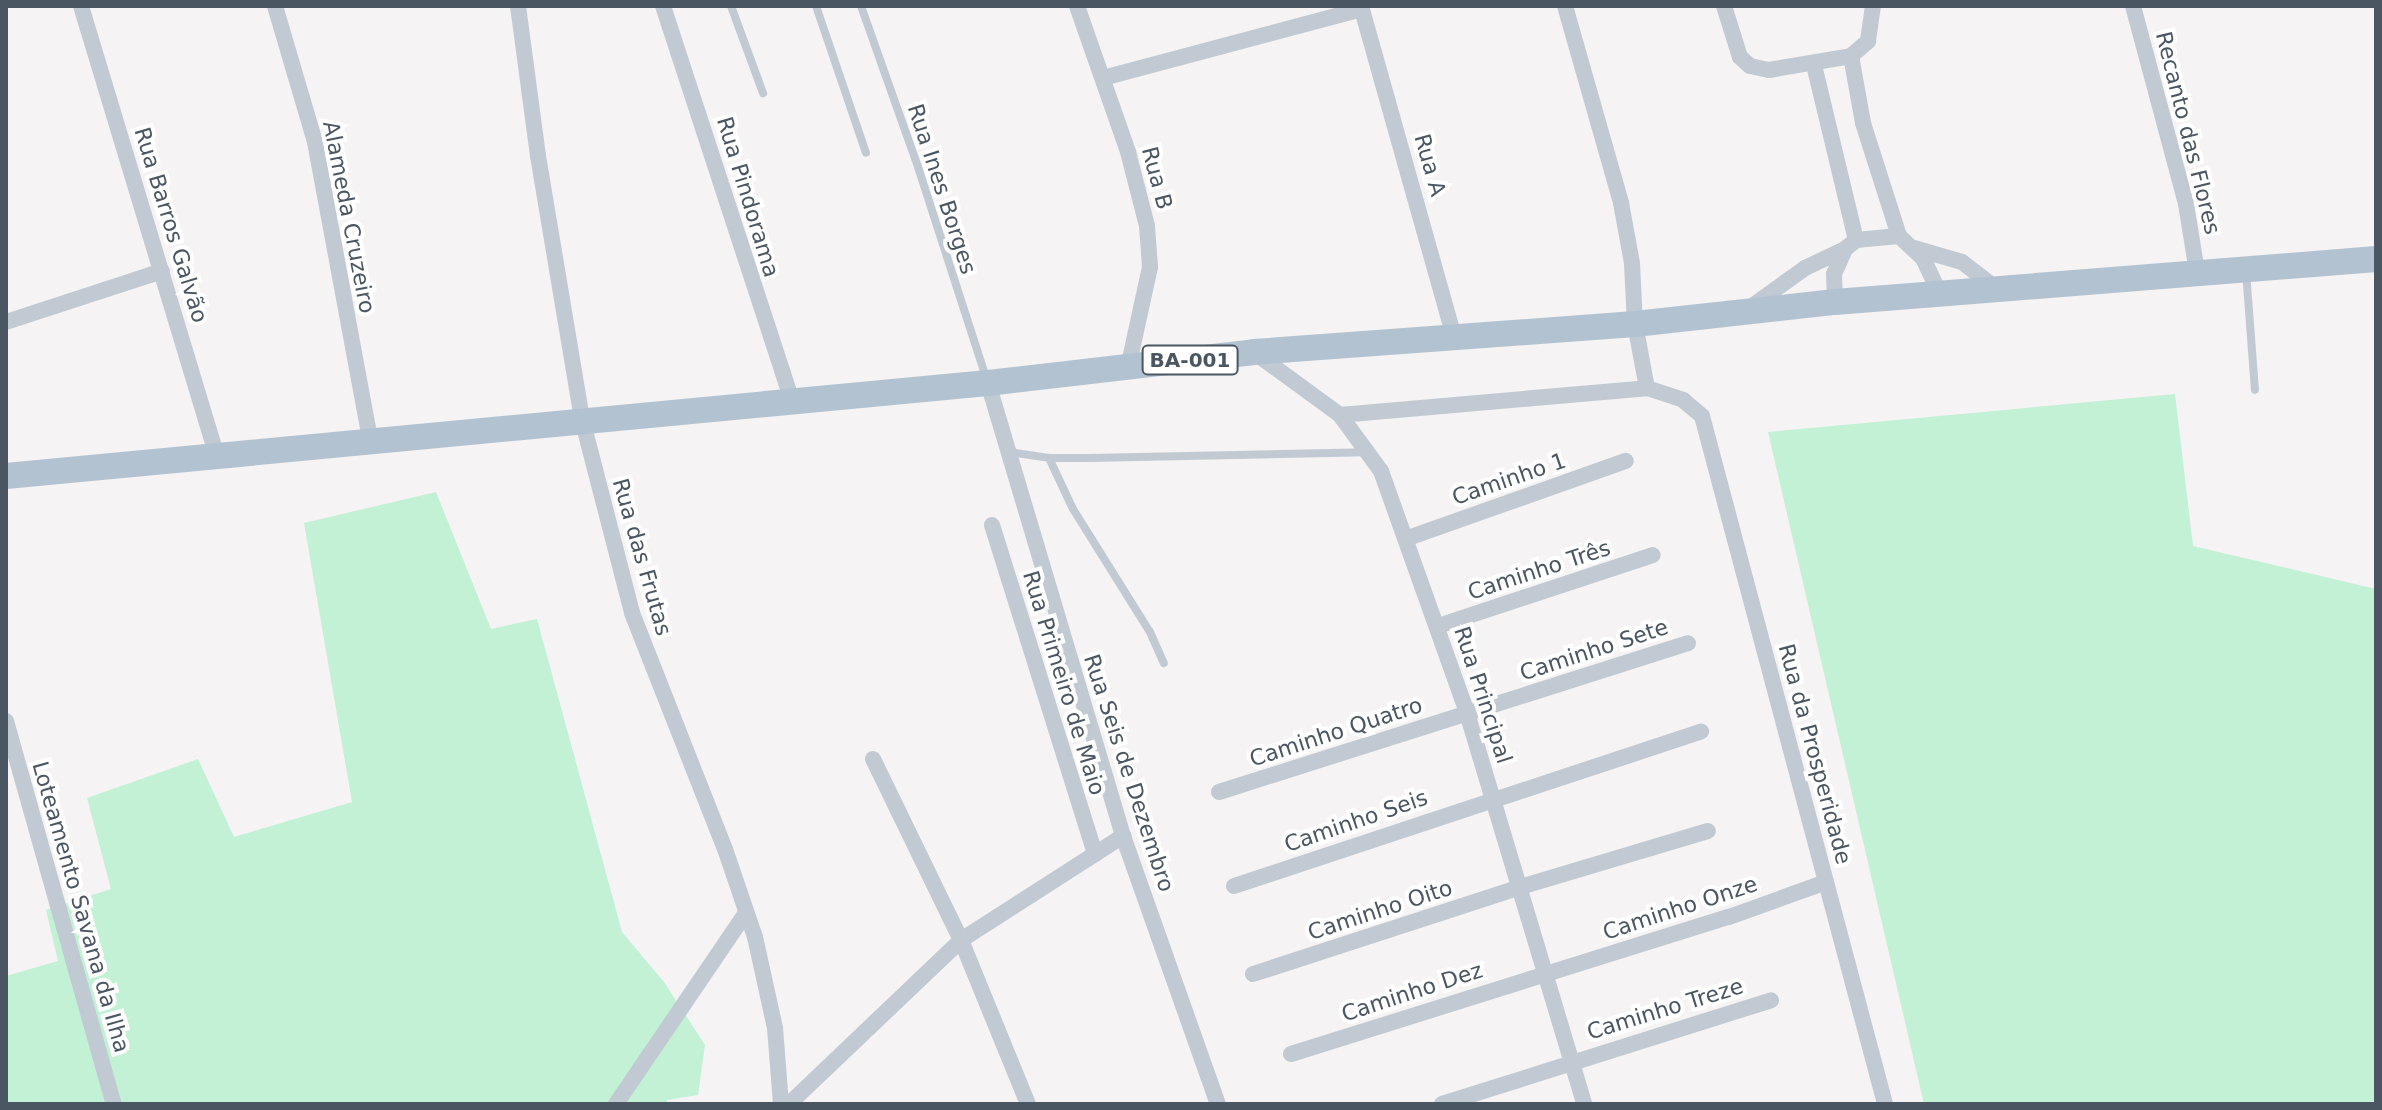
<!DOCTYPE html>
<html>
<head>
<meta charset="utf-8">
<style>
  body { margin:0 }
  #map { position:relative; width:2382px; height:1110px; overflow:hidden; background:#f5f3f3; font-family:"DejaVu Sans",sans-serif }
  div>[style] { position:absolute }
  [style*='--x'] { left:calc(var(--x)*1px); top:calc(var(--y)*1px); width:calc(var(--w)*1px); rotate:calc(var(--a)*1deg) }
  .green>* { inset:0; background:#c3f1d5 }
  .lane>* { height:8px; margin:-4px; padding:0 4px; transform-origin:4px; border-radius:4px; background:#c1cad2 }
  .street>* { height:16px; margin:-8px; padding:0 8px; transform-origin:8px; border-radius:8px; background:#c1cad2 }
  .primary>* { height:26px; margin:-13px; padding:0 13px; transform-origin:13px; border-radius:13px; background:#b3c2d1 }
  span { translate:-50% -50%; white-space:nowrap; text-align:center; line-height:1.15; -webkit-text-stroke:8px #fff; paint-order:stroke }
  .shield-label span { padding:2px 6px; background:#fff; border:2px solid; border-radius:6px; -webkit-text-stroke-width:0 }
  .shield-label { font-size:20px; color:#4a5661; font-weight:700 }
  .street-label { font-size:22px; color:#4a5661 }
  .frame { position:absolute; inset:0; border:8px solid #4a5661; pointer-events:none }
</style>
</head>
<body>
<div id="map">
  <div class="green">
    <div style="clip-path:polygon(2175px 394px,2193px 546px,2376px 589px,2376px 1104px,1924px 1104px,1768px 432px)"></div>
    <div style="clip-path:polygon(436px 492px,491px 629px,537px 619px,622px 932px,664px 982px,705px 1045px,698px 1095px,667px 1100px,667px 1104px,6px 1104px,6px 976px,58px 961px,46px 910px,111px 889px,87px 798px,198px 759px,234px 837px,352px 802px,304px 523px)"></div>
  </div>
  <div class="lane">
    <div style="--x:731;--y:6;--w:93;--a:69.8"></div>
    <div style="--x:816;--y:6;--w:155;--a:71.2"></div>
    <div style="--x:861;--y:6;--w:171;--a:70.5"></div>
    <div style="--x:918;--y:167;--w:222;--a:72.1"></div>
    <div style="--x:2246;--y:271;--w:119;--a:85.7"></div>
    <div style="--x:1009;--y:452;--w:40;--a:8.5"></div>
    <div style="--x:1049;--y:458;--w:41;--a:0"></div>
    <div style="--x:1090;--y:458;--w:275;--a:-1.2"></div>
    <div style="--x:1049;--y:458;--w:56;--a:64.8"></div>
    <div style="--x:1073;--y:509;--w:145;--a:58"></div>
    <div style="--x:1150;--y:632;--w:34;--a:66"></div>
  </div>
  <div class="street">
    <div style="--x:81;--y:6;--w:470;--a:73.2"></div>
    <div style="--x:275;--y:6;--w:142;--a:73.6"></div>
    <div style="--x:315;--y:142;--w:302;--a:79.5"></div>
    <div style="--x:518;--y:6;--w:151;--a:82.4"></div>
    <div style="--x:538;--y:156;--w:267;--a:80.5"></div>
    <div style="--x:582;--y:419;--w:200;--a:75.5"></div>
    <div style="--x:632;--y:613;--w:254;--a:68.5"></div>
    <div style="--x:725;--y:849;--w:93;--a:71.2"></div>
    <div style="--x:755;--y:937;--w:93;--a:77.6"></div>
    <div style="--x:775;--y:1028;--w:76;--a:85.5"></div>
    <div style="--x:663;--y:6;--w:416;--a:71.9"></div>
    <div style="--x:1077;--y:6;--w:155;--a:70.7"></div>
    <div style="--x:1128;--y:152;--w:76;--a:75.6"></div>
    <div style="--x:1147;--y:226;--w:41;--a:85.8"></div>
    <div style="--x:1150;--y:267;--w:103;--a:102.3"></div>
    <div style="--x:1361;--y:6;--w:344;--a:74.3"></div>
    <div style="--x:1565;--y:6;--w:205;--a:74.1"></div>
    <div style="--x:1621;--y:203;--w:61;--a:79.6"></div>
    <div style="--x:1632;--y:263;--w:61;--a:87.2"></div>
    <div style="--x:1635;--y:324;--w:65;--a:79.4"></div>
    <div style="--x:1724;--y:6;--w:53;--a:72.6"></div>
    <div style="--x:1740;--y:57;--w:13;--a:42"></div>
    <div style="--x:1750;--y:66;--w:19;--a:12"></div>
    <div style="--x:1769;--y:70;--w:83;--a:-9.7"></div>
    <div style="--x:1851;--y:56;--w:23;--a:-41"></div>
    <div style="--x:1868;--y:41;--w:35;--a:-82"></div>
    <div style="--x:2133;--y:6;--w:205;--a:75"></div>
    <div style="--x:2186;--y:204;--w:69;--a:80.8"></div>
    <div style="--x:1851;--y:56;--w:68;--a:79.8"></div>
    <div style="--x:1863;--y:123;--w:119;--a:72.3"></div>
    <div style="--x:1814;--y:65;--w:180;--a:76.5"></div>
    <div style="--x:1103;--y:78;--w:268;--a:-14.9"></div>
    <div style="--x:1914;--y:248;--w:50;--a:16.3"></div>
    <div style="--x:1962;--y:262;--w:44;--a:37.6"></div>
    <div style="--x:1835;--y:302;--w:28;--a:-92"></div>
    <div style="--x:1834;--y:274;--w:27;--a:-66"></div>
    <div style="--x:1845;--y:249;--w:14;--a:-39"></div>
    <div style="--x:1856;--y:240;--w:43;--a:-5.3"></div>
    <div style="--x:1899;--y:236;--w:33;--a:43"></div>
    <div style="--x:1923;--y:258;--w:40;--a:65"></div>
    <div style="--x:1748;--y:309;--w:70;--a:-35.7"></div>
    <div style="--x:1805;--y:268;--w:42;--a:-25.3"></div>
    <div style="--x:6;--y:322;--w:164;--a:-18.1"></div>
    <div style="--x:1255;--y:353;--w:105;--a:36.1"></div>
    <div style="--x:1340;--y:415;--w:69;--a:53.8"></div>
    <div style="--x:1381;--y:471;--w:257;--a:70.4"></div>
    <div style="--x:1467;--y:713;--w:408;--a:73.3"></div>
    <div style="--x:988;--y:383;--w:473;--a:73.4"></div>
    <div style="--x:1123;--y:836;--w:284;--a:70.5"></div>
    <div style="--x:1340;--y:415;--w:308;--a:-5"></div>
    <div style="--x:1647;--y:388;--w:38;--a:18"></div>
    <div style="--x:1683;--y:400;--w:25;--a:40"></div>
    <div style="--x:1702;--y:416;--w:712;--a:75.1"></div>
    <div style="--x:992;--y:525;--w:345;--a:72.6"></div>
    <div style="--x:1408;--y:538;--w:231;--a:-19.5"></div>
    <div style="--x:1438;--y:626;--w:226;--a:-18.3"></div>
    <div style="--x:6;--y:721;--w:398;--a:74.3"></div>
    <div style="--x:873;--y:759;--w:201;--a:64.1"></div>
    <div style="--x:961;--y:940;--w:177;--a:67.8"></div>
    <div style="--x:1219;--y:792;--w:492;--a:-17.6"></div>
    <div style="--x:1234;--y:886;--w:492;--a:-18.3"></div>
    <div style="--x:1253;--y:974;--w:281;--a:-18"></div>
    <div style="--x:1520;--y:887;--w:196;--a:-16.6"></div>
    <div style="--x:1291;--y:1054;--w:459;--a:-17.4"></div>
    <div style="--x:1729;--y:917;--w:103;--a:-19.8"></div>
    <div style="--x:616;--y:1104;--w:231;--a:-55.8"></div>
    <div style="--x:789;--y:1104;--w:238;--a:-43.6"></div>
    <div style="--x:961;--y:940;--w:193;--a:-32.7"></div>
    <div style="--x:1442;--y:1104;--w:345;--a:-17.5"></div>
  </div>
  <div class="primary">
    <div style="--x:6;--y:476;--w:986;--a:-5.41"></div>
    <div style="--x:988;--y:383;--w:268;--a:-6.6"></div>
    <div style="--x:1254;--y:352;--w:382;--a:-4.2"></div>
    <div style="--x:1635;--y:324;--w:201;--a:-6.3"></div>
    <div style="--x:1835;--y:302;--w:543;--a:-4.54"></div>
  </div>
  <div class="shield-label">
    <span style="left:1190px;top:360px">BA-001</span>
  </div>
  <div class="street-label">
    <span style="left:2188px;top:133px;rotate:76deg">Recanto das Flores</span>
    <span style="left:1430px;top:165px;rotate:74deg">Rua A</span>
    <span style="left:1157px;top:178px;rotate:75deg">Rua B</span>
    <span style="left:942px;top:189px;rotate:72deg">Rua Ines Borges</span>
    <span style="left:748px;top:197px;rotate:73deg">Rua Pindorama</span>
    <span style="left:349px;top:217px;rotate:79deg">Alameda Cruzeiro</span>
    <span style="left:171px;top:225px;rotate:73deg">Rua Barros Galvão</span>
    <span style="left:1509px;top:479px;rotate:-19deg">Caminho 1</span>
    <span style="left:642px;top:557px;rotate:74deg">Rua das Frutas</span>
    <span style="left:1539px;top:570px;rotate:-18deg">Caminho Três</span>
    <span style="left:1594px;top:650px;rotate:-18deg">Caminho Sete</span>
    <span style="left:1064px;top:683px;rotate:73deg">Rua Primeiro de Maio</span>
    <span style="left:1483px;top:695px;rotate:72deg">Rua Principal</span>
    <span style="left:1336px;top:732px;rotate:-18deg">Caminho Quatro</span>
    <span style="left:1815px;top:754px;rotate:75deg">Rua da Prosperidade</span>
    <span style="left:1129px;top:773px;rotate:72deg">Rua Seis de Dezembro</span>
    <span style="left:1356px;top:821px;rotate:-19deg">Caminho Seis</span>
    <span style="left:81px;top:907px;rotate:74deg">Loteamento Savana da Ilha</span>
    <span style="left:1680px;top:908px;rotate:-18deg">Caminho Onze</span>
    <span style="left:1380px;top:910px;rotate:-18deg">Caminho Oito</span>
    <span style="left:1412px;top:992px;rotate:-18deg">Caminho Dez</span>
    <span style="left:1665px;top:1009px;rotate:-17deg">Caminho Treze</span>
  </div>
  <div class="frame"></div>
</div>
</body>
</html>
